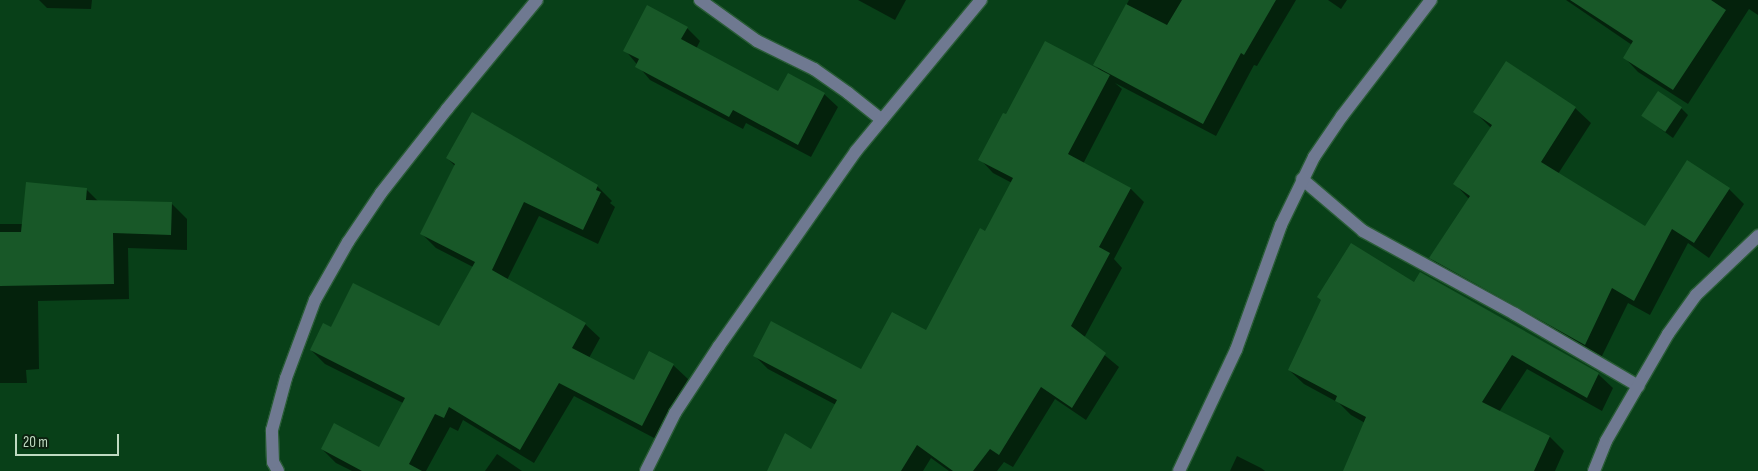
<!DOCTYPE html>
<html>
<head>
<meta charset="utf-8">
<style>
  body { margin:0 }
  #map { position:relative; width:1758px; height:471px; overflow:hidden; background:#084018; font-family:"Sofia Sans Condensed",sans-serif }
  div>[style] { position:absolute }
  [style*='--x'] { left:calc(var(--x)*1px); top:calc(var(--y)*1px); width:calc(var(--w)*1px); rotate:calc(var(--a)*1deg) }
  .shadow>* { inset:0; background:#0007 }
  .building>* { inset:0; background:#185828; transform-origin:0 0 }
  .roads { filter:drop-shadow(1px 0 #295c36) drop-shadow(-1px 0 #295c36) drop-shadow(0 1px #295c36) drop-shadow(0 -1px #295c36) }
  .minor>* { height:12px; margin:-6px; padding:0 6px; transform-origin:6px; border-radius:6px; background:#6f7991 }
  span { translate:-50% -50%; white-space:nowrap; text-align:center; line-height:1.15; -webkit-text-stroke:5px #0c2210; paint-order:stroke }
  .scale { position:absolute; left:15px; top:434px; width:104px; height:22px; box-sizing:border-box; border:2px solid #bfdac1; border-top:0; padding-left:6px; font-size:15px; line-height:18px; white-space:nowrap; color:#bfdac1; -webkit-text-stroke:4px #0c2210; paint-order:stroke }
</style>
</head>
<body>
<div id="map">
  <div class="shadow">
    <div style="clip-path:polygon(39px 0,92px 0,91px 9px,47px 8px)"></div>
    <div style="clip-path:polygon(858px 0,906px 0,895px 20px)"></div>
    <div style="clip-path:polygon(1129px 0,1296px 0,1257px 66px,1254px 65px,1216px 136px,1115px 83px,1122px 89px,1083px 164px,1131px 189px,1144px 202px,1114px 259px,1122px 268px,1084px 338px,1119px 367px,1086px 420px,1055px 399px,1013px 467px,1004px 462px,997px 471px,949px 471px,931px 458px,923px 471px,768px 471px,811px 451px,836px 405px,768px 369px,754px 355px,862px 371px,927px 332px,986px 233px,1012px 183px,993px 173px,980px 159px,1007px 116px,1101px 71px,1095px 65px)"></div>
    <div style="clip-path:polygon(1328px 0,1347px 0,1341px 9px)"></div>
    <div style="clip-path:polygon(1566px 0,1758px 0,1758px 15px,1749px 9px,1688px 104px,1638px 72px,1624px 57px,1632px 45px)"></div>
    <div style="clip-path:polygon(687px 28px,700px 41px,696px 49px,779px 93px,824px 94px,838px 107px,811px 157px,746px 123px,743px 129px,650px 80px,625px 50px)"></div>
    <div style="clip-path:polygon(1507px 63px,1575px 108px,1591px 123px,1558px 174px,1645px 227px,1729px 189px,1744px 204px,1709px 258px,1688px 243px,1650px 315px,1628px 303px,1600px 360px,1446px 273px,1431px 258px,1469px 199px,1455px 184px,1491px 128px,1475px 112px)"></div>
    <div style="clip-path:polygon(1681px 108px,1688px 115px,1673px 138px,1643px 116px)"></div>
    <div style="clip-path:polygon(473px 113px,597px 186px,612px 201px,610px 203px,615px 207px,598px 244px,539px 216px,507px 280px,585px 324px,600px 338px,589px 358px,635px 382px,673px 365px,688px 379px,656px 439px,574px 396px,534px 463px,463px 420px,458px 431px,450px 427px,426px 471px,352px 471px,336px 463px,322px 449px,379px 449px,403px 403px,325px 364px,311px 350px,331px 329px,440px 328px,473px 267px,436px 248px,422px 234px,455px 166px,447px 158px)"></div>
    <div style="clip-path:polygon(86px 189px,99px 202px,171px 203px,187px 219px,187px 250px,128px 248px,129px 299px,38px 301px,39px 369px,26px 370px,27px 383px,0 383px,0 224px,23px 224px)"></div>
    <div style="clip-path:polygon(1414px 283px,1598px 374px,1613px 388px,1602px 411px,1527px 369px,1499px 412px,1550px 437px,1564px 451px,1555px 471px,1344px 471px,1365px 423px,1351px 415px,1339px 403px,1304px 384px,1289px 370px)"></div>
    <div style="clip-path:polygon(497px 454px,522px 471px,485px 471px)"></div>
    <div style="clip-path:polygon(1237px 456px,1261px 468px,1265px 471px,1230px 471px)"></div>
  </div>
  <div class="building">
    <div style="clip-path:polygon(1182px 0,1276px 0,1244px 55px,1241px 53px,1203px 124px,1093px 65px,1126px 4px,1167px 25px)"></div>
    <div style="clip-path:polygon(1570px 0,1711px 0,1726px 10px,1673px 90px,1623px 58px,1633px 41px)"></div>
    <div style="clip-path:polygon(647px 5px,688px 27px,681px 39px,778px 91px,788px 73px,825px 93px,798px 145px,733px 110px,729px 117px,635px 67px,639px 59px,623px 51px)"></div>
    <div style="clip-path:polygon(1045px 41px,1110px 75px,1068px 154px,1131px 188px,1099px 247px,1110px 253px,1071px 326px,1106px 353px,1072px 408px,1041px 387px,999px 455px,990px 449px,973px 471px,953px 471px,917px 445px,901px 471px,767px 471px,785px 433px,811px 449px,837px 400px,753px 356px,771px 321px,861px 369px,892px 312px,926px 330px,980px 228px,985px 231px,1013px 178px,978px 160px,1003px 113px,1006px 114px)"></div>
    <div style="clip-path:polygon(1506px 61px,1576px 107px,1541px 162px,1645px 226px,1687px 160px,1730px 188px,1694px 243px,1672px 229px,1634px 301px,1612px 288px,1585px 345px,1429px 258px,1470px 196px,1453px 184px,1492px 125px,1473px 112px)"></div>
    <div style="left:1658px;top:91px;width:29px;height:30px;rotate:34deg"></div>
    <div style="clip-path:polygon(472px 112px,598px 185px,596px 190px,601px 192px,583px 230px,524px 202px,492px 270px,586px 323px,572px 348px,634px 380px,649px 351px,674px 364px,642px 426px,559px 383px,520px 450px,449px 407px,444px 418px,435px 414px,409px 464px,422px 471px,362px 471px,321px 449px,334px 423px,379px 447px,405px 398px,310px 350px,323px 323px,331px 327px,353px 283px,439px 326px,475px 262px,420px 234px,455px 164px,446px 158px)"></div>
    <div style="clip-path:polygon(26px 182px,87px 188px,86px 200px,172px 202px,171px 235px,113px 233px,114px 284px,0 286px,0 232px,21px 232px)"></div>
    <div style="clip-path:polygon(1351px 243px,1414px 282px,1420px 272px,1599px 373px,1587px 398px,1512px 355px,1482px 402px,1550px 436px,1534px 471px,1343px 471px,1366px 417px,1335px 401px,1337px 396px,1288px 370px,1321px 300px,1317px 297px)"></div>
  </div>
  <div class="roads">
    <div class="minor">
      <div style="--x:700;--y:0;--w:70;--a:35.7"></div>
      <div style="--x:757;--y:41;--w:64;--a:26.2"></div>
      <div style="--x:814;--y:69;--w:42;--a:35.2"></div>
      <div style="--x:848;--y:93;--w:43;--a:38.5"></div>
      <div style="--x:1302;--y:179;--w:80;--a:40.4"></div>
      <div style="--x:1363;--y:231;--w:173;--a:28.6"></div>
      <div style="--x:1515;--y:314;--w:143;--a:30.3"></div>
      <div style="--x:278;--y:471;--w:10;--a:-119"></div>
      <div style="--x:273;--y:462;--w:32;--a:-92"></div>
      <div style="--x:272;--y:430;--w:54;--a:-74.9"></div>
      <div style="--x:286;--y:378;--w:83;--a:-69.6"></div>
      <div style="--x:315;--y:300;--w:67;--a:-60.4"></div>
      <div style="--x:348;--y:242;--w:59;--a:-56"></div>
      <div style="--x:381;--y:193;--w:107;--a:-51.8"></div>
      <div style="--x:447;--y:109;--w:141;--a:-50.5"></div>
      <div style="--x:646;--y:471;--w:65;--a:-63.4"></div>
      <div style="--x:675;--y:413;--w:80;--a:-56.7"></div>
      <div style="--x:719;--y:346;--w:238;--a:-54.9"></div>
      <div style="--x:856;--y:151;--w:196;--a:-50.4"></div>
      <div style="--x:1179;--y:471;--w:134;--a:-64.8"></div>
      <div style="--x:1236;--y:350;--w:133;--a:-70.2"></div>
      <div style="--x:1281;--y:225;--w:76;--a:-64.1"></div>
      <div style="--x:1314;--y:157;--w:50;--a:-55.7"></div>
      <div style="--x:1342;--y:116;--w:146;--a:-52.5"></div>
      <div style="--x:1594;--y:471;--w:32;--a:-68"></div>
      <div style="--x:1606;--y:441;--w:124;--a:-59.9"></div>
      <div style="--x:1668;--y:334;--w:48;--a:-54.3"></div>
      <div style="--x:1696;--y:295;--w:86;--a:-43.6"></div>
    </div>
  </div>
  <div class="scale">20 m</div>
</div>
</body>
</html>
